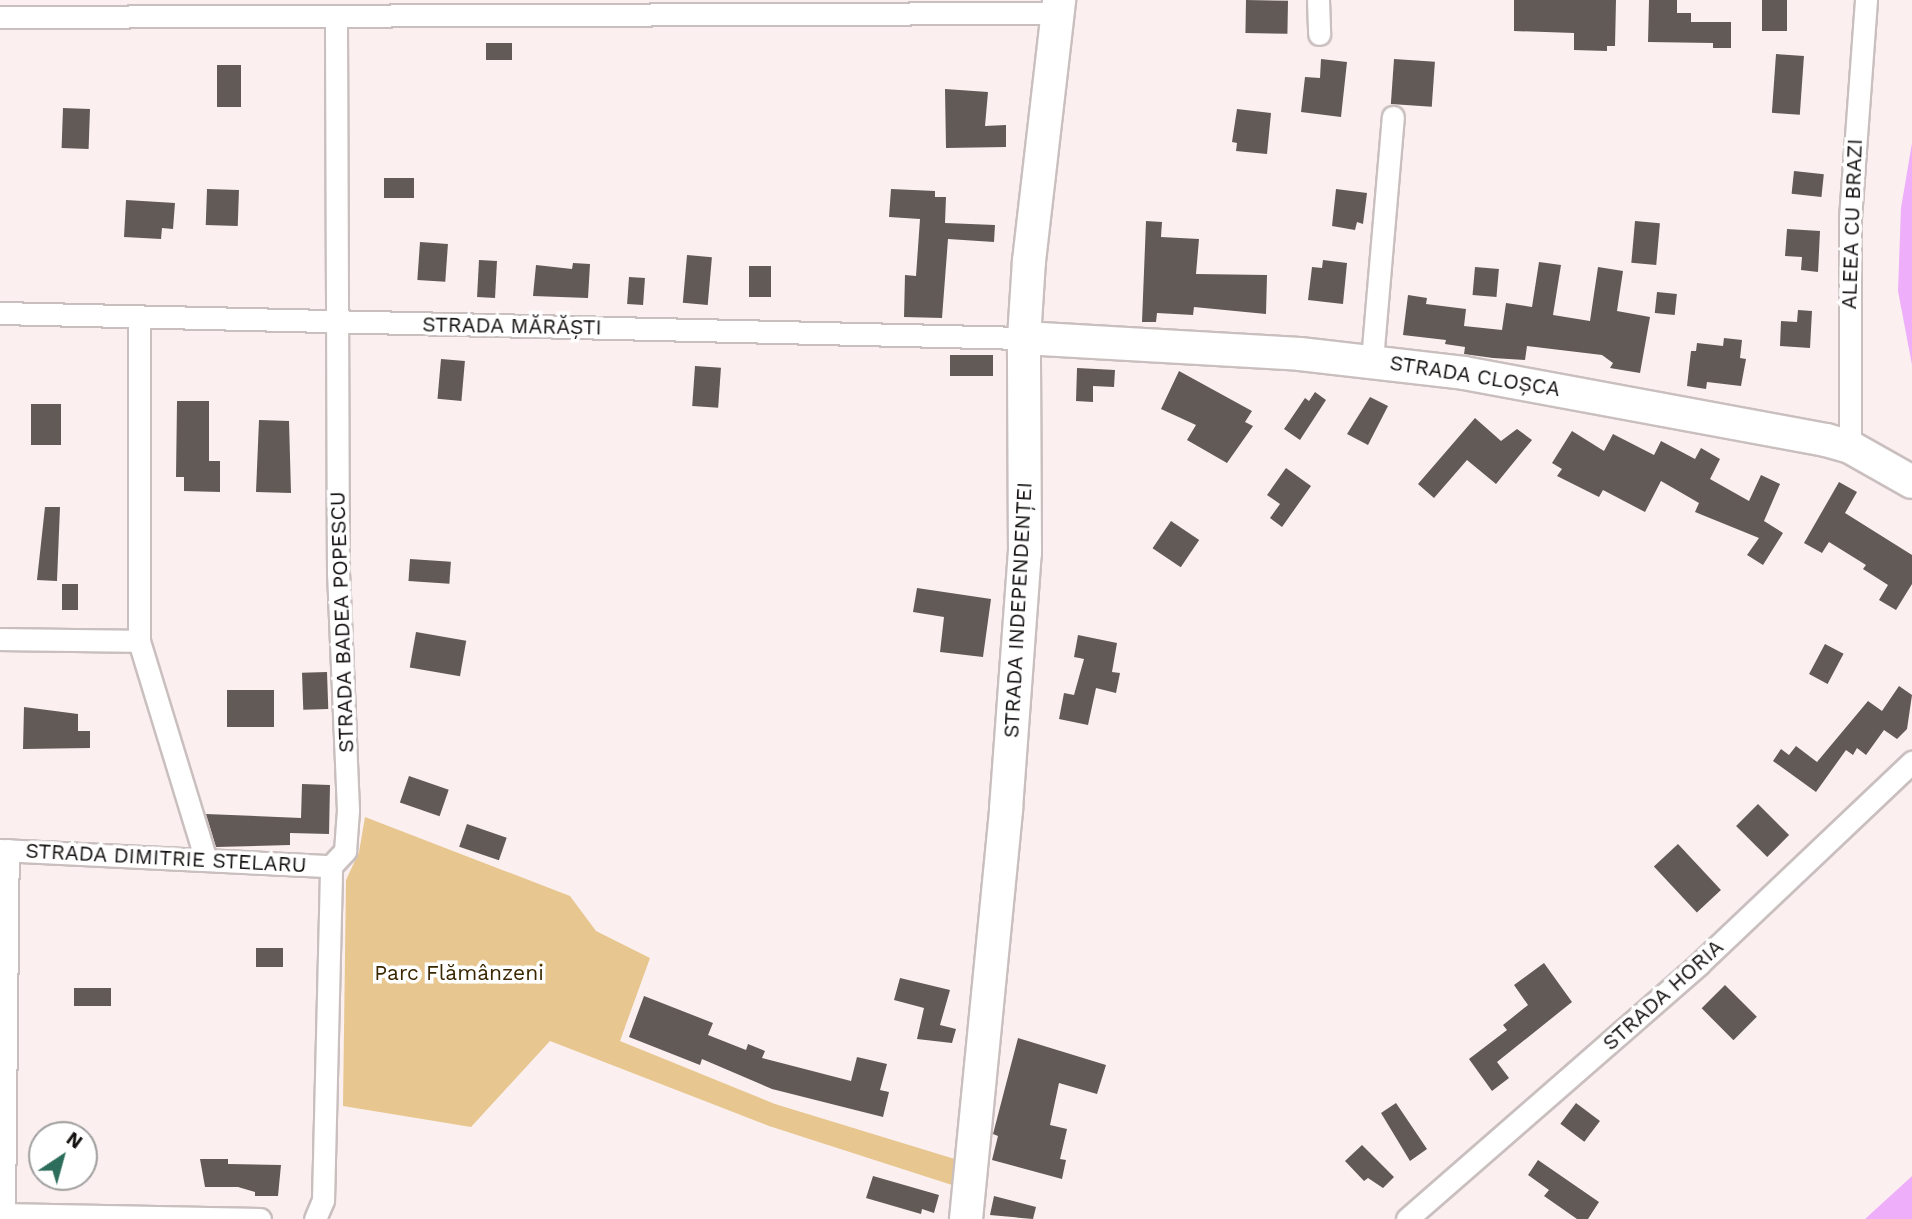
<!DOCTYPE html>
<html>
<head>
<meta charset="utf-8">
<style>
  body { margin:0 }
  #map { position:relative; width:1912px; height:1219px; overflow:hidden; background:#fbf0ef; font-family:"Work Sans",sans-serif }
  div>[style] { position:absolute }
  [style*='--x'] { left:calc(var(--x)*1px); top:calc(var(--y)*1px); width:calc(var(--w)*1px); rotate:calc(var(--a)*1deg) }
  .green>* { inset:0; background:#e7c78f }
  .water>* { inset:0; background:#eeaef9 }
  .building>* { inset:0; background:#625a56; transform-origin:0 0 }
  .roads { filter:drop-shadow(2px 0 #cabfbf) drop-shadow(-2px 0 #cabfbf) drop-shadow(0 2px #cabfbf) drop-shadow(0 -2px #cabfbf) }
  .street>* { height:21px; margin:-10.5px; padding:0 10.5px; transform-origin:10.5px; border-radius:10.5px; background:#fff }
  .secondary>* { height:32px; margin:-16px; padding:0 16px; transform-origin:16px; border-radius:16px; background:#fff }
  span { translate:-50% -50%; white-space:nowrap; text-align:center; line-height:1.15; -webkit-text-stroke:7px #fff; paint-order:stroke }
  .street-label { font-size:21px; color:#13100f }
  .park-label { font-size:21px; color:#3a2700 }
  .north { position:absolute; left:28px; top:1121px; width:70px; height:70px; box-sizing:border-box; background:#fff; border:2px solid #a19f9f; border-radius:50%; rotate:36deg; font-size:19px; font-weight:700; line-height:28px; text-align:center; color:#13100f }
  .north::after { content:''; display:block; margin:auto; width:24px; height:32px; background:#2d6d5b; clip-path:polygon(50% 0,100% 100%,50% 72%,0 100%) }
</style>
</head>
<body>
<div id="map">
  <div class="green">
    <div style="clip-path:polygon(365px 817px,570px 896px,596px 931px,650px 958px,620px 1041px,775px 1104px,958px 1160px,952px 1185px,769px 1126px,550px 1041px,471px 1127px,343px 1106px,346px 880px,359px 852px)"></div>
  </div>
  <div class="water">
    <div style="clip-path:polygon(1912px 143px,1912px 365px,1898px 291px,1901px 208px)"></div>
    <div style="clip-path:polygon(1912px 1176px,1912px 1219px,1865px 1219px,1911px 1177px)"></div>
  </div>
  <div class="building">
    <div style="left:1246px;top:0;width:42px;height:33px;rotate:1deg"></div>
    <div style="clip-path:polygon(1514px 0,1616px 0,1615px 46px,1607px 46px,1607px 51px,1574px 50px,1574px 33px,1514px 31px)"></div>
    <div style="clip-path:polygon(1649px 0,1677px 0,1677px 13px,1691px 13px,1691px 22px,1731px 22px,1731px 48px,1713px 48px,1713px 43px,1648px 42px)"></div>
    <div style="left:1762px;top:0;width:25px;height:31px"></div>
    <div style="left:486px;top:43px;width:26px;height:17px"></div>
    <div style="left:1776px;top:54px;width:28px;height:59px;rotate:4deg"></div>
    <div style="clip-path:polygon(1321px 59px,1347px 62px,1341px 117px,1301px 112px,1305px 77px,1320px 78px)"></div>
    <div style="left:1394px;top:59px;width:41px;height:45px;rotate:4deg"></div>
    <div style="left:217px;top:65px;width:24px;height:42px"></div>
    <div style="clip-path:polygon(945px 89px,988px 92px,985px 126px,1006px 125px,1006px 147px,946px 148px)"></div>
    <div style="left:63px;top:108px;width:27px;height:40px;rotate:2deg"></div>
    <div style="clip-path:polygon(1237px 109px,1271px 113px,1267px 154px,1236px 151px,1237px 143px,1232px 142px)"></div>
    <div style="left:1794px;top:171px;width:30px;height:23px;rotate:6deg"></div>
    <div style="left:384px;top:178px;width:30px;height:20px"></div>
    <div style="left:207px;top:189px;width:32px;height:36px;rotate:2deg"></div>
    <div style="clip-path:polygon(891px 189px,935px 191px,935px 197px,946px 197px,945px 223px,995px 225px,994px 242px,948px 239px,942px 318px,904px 317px,905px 275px,916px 276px,920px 219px,889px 217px)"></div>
    <div style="clip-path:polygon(1336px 189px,1367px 193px,1363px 224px,1357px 222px,1355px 230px,1332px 226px)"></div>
    <div style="clip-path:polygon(126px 200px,175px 203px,173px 229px,162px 228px,161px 239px,124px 237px)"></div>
    <div style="clip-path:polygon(1146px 221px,1162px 222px,1161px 237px,1199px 239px,1196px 274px,1267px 275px,1266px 314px,1194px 307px,1193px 315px,1157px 313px,1156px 322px,1142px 322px)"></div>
    <div style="left:1635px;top:221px;width:25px;height:42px;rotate:5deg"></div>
    <div style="clip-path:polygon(1787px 229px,1820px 231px,1818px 272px,1801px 270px,1802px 257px,1785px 256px)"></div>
    <div style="left:420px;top:242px;width:28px;height:38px;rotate:4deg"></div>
    <div style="left:687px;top:255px;width:25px;height:48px;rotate:5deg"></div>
    <div style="left:479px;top:260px;width:18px;height:37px;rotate:3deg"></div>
    <div style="clip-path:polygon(1323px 260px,1347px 263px,1343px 304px,1308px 300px,1312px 267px,1322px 268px)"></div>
    <div style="clip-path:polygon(1539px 262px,1561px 265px,1553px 315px,1590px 321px,1598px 267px,1623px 271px,1617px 311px,1650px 317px,1640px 373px,1610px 368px,1613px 363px,1602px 355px,1527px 346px,1525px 360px,1493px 358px,1464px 354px,1465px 347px,1445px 344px,1446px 340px,1403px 335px,1408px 295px,1427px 298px,1426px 304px,1466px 309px,1464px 326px,1502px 330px,1506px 303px,1532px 307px)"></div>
    <div style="clip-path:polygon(573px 263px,590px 264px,588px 298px,533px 296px,536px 265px,572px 269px)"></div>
    <div style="left:749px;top:266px;width:22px;height:31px"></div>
    <div style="left:1475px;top:267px;width:24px;height:28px;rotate:5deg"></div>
    <div style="left:629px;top:277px;width:16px;height:27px;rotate:4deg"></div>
    <div style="left:1657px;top:292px;width:20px;height:21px;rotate:6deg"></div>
    <div style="clip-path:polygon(1798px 310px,1812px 311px,1810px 348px,1780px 346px,1781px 321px,1797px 322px)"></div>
    <div style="clip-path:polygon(1724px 338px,1742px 340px,1740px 358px,1746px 359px,1741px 386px,1707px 382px,1706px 389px,1687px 386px,1691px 351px,1696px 351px,1697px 343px,1723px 346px)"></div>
    <div style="left:993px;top:355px;width:21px;height:43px;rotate:90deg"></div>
    <div style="left:441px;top:359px;width:24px;height:40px;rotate:5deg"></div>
    <div style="left:695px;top:366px;width:26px;height:40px;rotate:4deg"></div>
    <div style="clip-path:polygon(1077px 368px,1115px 370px,1114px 387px,1093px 386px,1093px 402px,1076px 401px)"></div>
    <div style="clip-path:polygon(1179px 371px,1252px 411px,1245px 422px,1253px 426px,1227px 463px,1187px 440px,1196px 425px,1161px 409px)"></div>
    <div style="clip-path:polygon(1315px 392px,1326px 400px,1300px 440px,1284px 429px,1305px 398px,1309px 401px)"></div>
    <div style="clip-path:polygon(1370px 397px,1388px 406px,1368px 445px,1347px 434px)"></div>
    <div style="clip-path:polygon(177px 401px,209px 401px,209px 461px,220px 461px,220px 492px,184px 491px,184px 477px,176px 477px)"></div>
    <div style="left:31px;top:404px;width:30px;height:41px"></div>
    <div style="clip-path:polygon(1475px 418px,1501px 441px,1517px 429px,1532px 440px,1496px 484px,1467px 460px,1434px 498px,1418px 484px)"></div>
    <div style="clip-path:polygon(259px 420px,289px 421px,291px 493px,256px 492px)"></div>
    <div style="clip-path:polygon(1572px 431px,1604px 451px,1613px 434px,1654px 455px,1661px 441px,1695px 459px,1701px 448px,1720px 459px,1710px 479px,1749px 501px,1761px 475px,1780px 484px,1764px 521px,1783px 533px,1763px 565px,1747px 555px,1759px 538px,1695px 512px,1699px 503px,1661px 481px,1645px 512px,1603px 490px,1599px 497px,1557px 476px,1562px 469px,1552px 463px)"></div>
    <div style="clip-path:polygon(1286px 468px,1311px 486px,1282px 527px,1270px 518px,1280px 504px,1267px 495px)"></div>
    <div style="clip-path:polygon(1839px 482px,1857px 492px,1845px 513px,1912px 555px,1912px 584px,1896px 610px,1879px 600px,1888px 585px,1863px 569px,1866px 565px,1829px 542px,1822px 553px,1804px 543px)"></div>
    <div style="clip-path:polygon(45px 507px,60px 507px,57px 581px,37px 580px)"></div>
    <div style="left:1171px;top:521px;width:34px;height:33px;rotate:34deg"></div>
    <div style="left:410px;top:559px;width:41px;height:22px;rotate:4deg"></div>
    <div style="left:62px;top:584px;width:16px;height:26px"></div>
    <div style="clip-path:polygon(917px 588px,991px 599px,983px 657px,940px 652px,944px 617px,913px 612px)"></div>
    <div style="left:416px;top:632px;width:51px;height:36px;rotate:10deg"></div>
    <div style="clip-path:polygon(1078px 635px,1117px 643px,1112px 672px,1120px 673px,1116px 693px,1096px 688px,1088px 725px,1059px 719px,1064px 693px,1074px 695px,1084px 659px,1074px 657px)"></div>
    <div style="left:1825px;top:644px;width:21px;height:34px;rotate:28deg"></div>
    <div style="left:327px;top:672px;width:37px;height:25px;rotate:88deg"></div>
    <div style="clip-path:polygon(1899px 686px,1912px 695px,1907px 729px,1897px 739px,1884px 730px,1866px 755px,1857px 748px,1853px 755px,1846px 750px,1816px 792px,1773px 761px,1781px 749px,1789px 755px,1796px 746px,1817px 762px,1868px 701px,1882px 711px)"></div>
    <div style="left:227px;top:690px;width:47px;height:37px"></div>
    <div style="clip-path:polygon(24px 707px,78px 714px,78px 731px,90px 731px,90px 748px,23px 749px)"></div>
    <div style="left:409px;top:776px;width:42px;height:28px;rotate:19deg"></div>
    <div style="clip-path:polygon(302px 784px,330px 785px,329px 834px,290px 833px,290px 845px,216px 847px,206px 814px,301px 818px)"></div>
    <div style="left:1758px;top:804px;width:44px;height:31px;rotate:45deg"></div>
    <div style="left:467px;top:824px;width:42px;height:24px;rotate:19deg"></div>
    <div style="left:1678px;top:844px;width:63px;height:33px;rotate:47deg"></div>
    <div style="left:256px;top:948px;width:27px;height:19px"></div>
    <div style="clip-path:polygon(1544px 963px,1572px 1002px,1497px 1062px,1509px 1078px,1492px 1091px,1469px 1059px,1507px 1030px,1503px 1025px,1528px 1005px,1514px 985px)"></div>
    <div style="clip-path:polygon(900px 978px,950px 990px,940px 1025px,956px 1029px,952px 1043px,917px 1039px,924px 1008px,894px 1000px)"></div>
    <div style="left:1725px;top:985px;width:45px;height:33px;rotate:45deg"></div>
    <div style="left:111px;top:988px;width:18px;height:37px;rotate:90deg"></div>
    <div style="clip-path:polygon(644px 996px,713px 1023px,708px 1035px,746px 1050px,748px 1044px,765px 1051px,762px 1058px,851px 1081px,857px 1057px,887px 1064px,880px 1090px,889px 1092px,883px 1117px,772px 1089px,702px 1059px,700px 1065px,629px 1037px)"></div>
    <div style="clip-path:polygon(1018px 1038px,1106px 1065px,1097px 1094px,1059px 1083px,1050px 1125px,1067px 1129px,1060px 1159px,1066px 1160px,1062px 1179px,992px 1160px,998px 1136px,993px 1134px)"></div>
    <div style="clip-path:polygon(1396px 1103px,1427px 1149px,1410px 1161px,1381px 1113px)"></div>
    <div style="left:1576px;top:1103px;width:30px;height:26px;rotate:37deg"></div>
    <div style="clip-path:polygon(1362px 1145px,1394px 1177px,1383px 1188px,1368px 1178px,1364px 1181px,1345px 1161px)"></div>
    <div style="clip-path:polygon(200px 1159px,228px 1159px,228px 1164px,281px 1165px,278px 1196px,255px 1196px,255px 1192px,238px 1187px,205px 1187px)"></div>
    <div style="clip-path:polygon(1538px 1160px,1599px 1202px,1588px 1219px,1577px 1219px,1544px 1196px,1549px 1190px,1528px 1175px)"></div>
    <div style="clip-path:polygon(873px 1176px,939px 1195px,934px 1213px,922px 1209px,921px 1214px,866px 1198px)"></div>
    <div style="clip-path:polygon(994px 1196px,1036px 1207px,1033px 1219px,990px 1215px)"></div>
  </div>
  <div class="roads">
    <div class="street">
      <div style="--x:1318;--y:0;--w:34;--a:88"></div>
      <div style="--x:0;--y:17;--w:1057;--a:-0.22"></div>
      <div style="--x:0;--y:313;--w:1024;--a:1.4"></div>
      <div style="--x:139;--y:317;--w:324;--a:90"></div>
      <div style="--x:139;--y:641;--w:226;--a:73"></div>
      <div style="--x:1372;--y:360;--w:244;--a:-85.1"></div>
      <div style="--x:1850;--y:447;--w:229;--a:-90"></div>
      <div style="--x:1850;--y:218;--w:219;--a:-85.8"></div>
      <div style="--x:0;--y:639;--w:139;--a:0.8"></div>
      <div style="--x:0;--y:850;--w:331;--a:2.8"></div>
      <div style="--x:331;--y:866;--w:21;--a:-47"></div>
      <div style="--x:345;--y:851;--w:41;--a:-85.8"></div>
      <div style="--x:348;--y:810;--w:236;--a:-92.4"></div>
      <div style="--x:338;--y:574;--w:558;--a:-90.21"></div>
      <div style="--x:0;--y:1214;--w:260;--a:1.1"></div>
      <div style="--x:4;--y:1214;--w:364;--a:-89.4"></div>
      <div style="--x:315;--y:1219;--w:21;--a:-67"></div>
      <div style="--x:323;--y:1200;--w:334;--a:-88.6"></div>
      <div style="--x:1407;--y:1219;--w:388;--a:-41.1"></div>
      <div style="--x:1699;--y:964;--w:294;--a:-43.5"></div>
    </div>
    <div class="secondary">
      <div style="--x:1024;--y:338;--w:276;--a:3.3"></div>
      <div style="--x:1300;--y:354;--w:165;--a:6.6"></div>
      <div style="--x:1464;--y:373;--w:368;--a:10.5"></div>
      <div style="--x:1826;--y:440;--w:25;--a:16"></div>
      <div style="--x:1850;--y:447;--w:71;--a:29.4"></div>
      <div style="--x:966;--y:1219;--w:412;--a:-84.4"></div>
      <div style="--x:1006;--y:809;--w:257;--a:-85.8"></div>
      <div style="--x:1025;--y:553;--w:215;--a:-90.3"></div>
      <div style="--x:1024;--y:338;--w:77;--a:-86.3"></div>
      <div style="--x:1029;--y:261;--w:263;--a:-83.4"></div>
    </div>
  </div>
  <div class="street-label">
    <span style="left:1852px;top:224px;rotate:-88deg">ALEEA CU BRAZI</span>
    <span style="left:512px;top:326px;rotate:1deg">STRADA MĂRĂȘTI</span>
    <span style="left:1475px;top:376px;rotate:9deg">STRADA CLOȘCA</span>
    <span style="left:1018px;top:610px;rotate:-87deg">STRADA INDEPENDENȚEI</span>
    <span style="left:342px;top:622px;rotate:-92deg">STRADA BADEA POPESCU</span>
    <span style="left:166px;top:858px;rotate:3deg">STRADA DIMITRIE STELARU</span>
    <span style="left:1663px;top:995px;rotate:-42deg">STRADA HORIA</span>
  </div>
  <div class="park-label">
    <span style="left:459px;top:973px">Parc Flămânzeni</span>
  </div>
  <div class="north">N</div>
</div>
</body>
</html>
